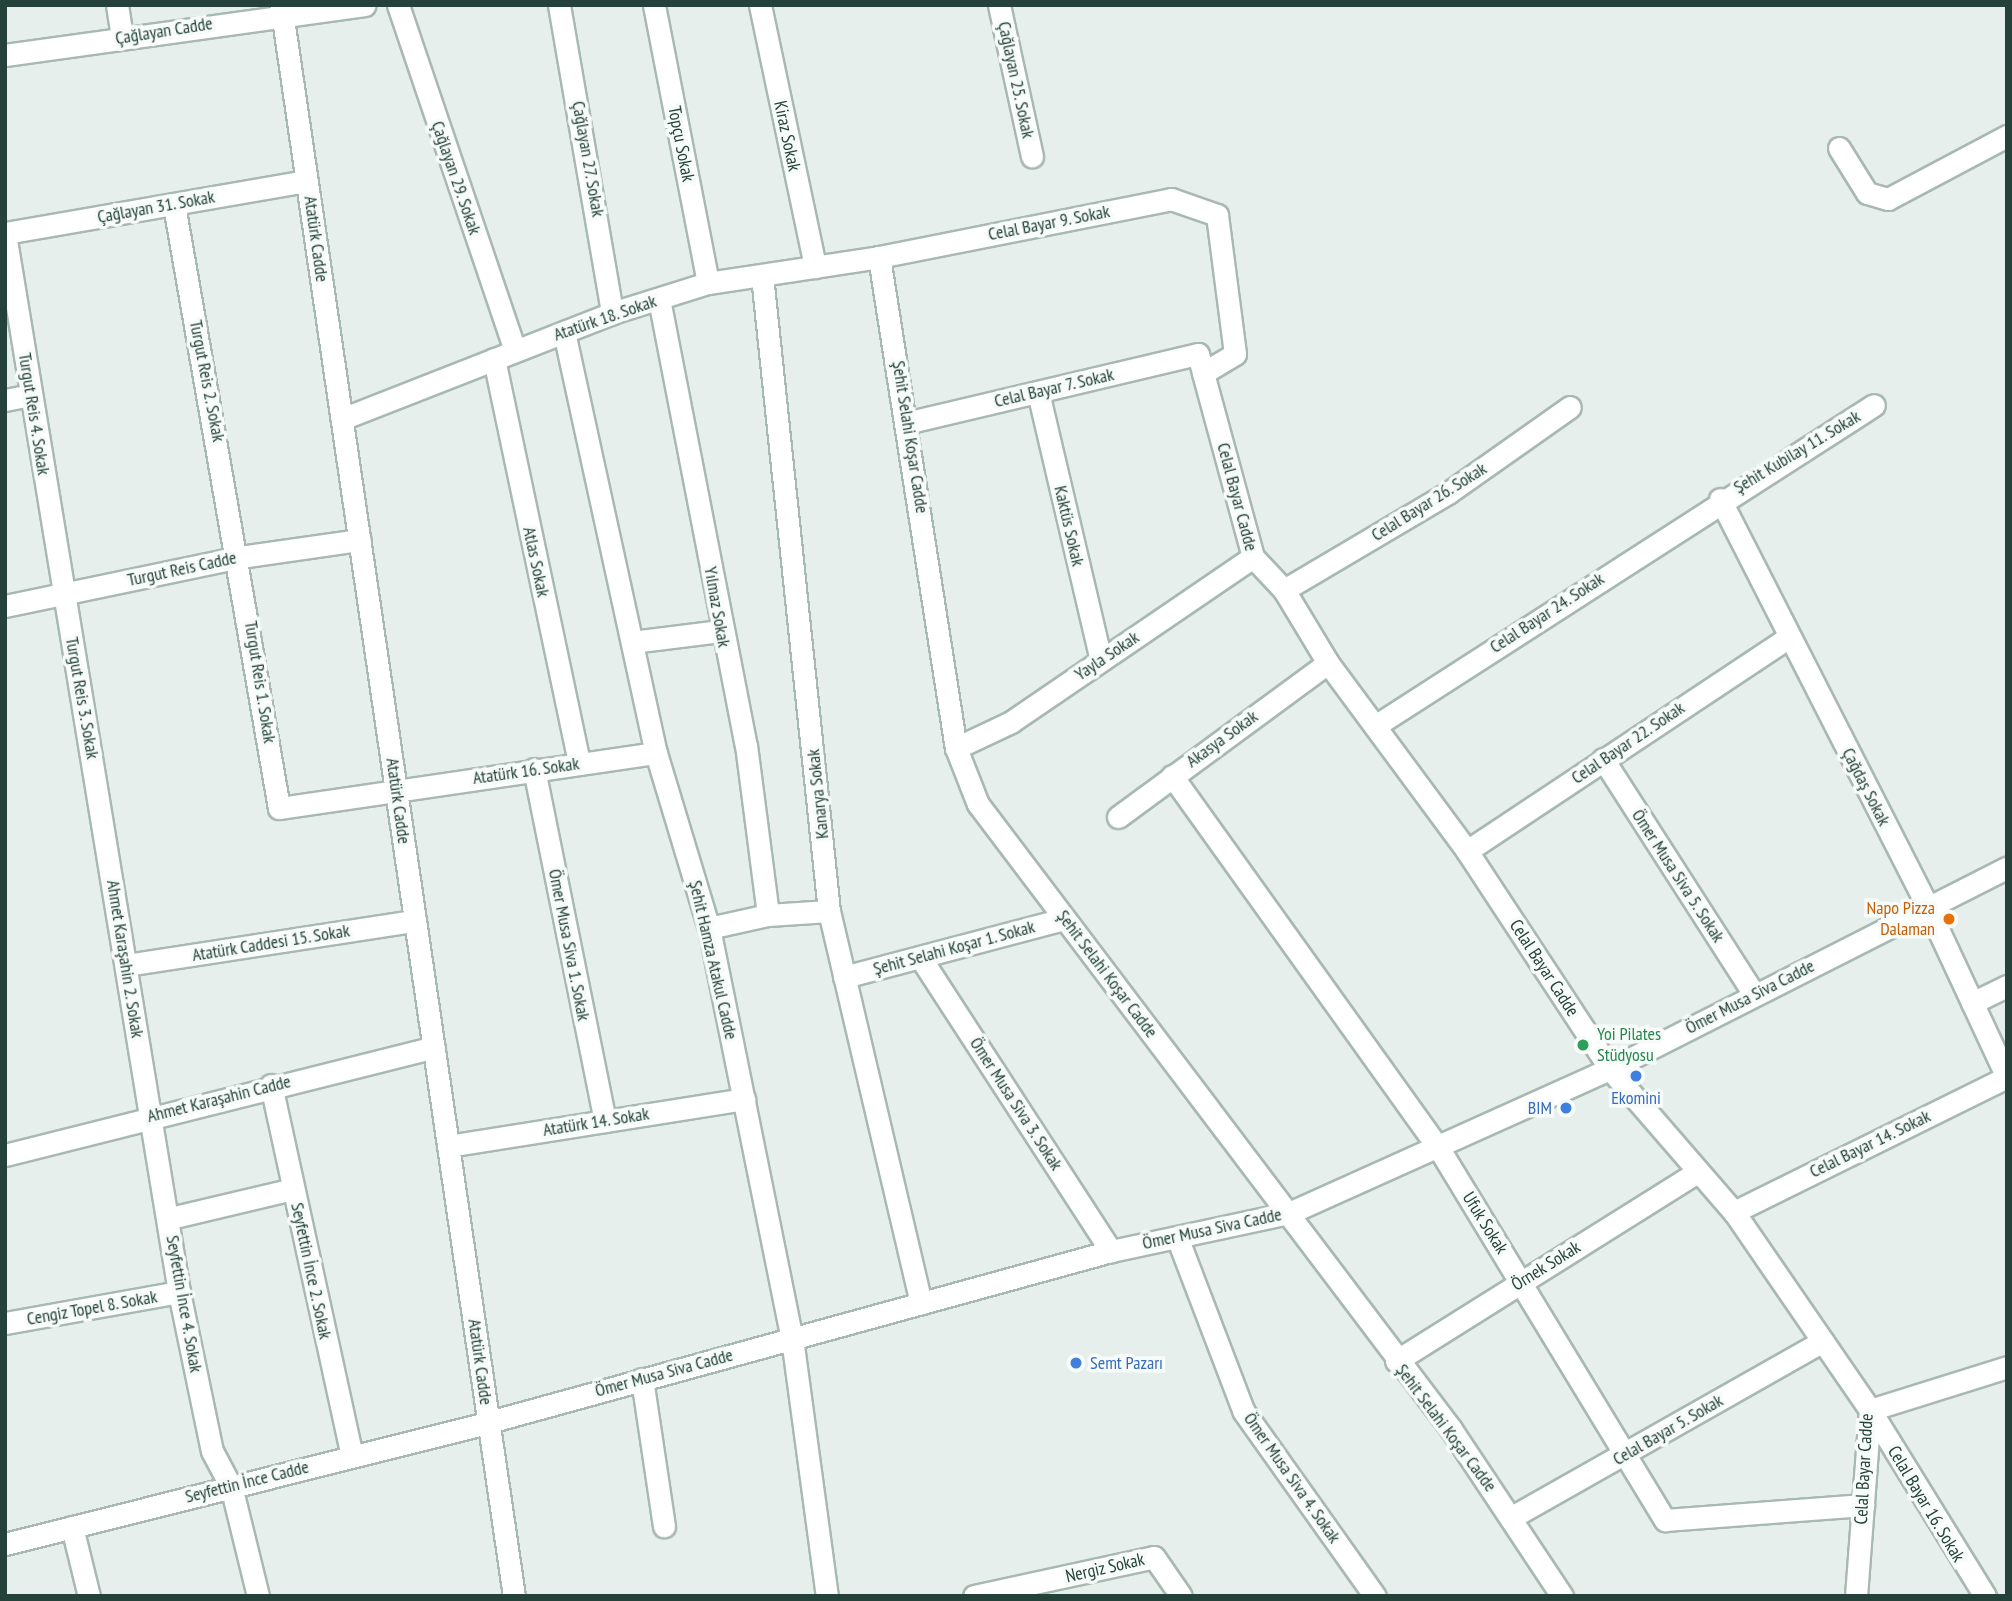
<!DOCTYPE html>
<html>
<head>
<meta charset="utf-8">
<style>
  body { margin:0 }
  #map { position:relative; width:2012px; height:1601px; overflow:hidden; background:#e6efeb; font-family:"PT Sans Narrow",sans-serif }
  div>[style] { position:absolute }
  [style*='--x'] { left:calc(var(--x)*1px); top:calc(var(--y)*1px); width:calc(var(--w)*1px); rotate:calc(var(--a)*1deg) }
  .roads { filter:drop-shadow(2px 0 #a8b8b2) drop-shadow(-2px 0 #a8b8b2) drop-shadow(0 2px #a8b8b2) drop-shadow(0 -2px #a8b8b2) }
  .street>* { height:21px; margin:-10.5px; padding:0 10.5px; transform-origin:10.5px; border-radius:10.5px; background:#fff }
  .secondary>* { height:21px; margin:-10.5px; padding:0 10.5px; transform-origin:10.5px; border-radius:10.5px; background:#fff }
  .dots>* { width:19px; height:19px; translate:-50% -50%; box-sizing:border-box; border:4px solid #f7fbf9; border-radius:50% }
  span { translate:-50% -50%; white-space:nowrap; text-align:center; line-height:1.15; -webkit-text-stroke:7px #f7fbf9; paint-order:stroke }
  .street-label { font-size:18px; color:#24423a }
  .food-label { font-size:18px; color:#c56008 }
  .right { translate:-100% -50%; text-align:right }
  .leisure-label { font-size:18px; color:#27864d }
  .left { translate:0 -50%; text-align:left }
  .shop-label { font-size:18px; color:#366cbe }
  .frame { position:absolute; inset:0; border:7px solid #24423a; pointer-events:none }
</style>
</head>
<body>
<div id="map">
  <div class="roads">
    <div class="street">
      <div style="--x:117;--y:5;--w:32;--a:81"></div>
      <div style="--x:398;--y:5;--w:365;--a:71.3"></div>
      <div style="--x:559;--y:5;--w:313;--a:80.2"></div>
      <div style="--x:654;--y:5;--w:283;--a:79"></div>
      <div style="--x:760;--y:5;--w:268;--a:78.1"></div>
      <div style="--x:999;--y:5;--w:155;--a:77.7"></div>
      <div style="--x:5;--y:55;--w:363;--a:-7.9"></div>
      <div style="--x:1839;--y:148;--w:53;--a:58.1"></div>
      <div style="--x:1867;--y:193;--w:22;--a:16"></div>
      <div style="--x:1888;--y:199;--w:135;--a:-27.9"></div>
      <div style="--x:174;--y:205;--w:612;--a:80.12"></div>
      <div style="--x:279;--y:808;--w:381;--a:-8.3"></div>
      <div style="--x:5;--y:233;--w:306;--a:-9.8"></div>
      <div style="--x:5;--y:234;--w:1072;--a:80.66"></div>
      <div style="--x:179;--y:1292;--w:162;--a:78.3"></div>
      <div style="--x:212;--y:1451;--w:40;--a:62"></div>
      <div style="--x:231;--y:1486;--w:113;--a:76.2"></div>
      <div style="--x:879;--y:257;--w:497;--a:81.1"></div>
      <div style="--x:956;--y:748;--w:60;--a:68.6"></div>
      <div style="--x:978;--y:804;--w:784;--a:52.88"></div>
      <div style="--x:1451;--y:1429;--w:201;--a:56.4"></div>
      <div style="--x:762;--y:276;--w:639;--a:83.98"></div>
      <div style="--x:829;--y:911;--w:403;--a:76.8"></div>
      <div style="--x:659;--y:299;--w:454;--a:79"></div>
      <div style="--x:746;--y:745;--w:171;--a:82.6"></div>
      <div style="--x:564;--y:332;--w:431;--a:77.7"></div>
      <div style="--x:656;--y:753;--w:183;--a:73.2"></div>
      <div style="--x:709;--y:928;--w:418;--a:78.6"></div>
      <div style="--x:792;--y:1338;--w:260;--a:82.3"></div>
      <div style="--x:494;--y:359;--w:414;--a:78.1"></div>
      <div style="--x:1038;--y:392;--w:275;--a:76.8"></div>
      <div style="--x:5;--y:400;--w:26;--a:-11"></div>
      <div style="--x:342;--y:419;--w:290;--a:-21.4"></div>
      <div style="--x:612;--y:313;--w:101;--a:-17.4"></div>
      <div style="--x:708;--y:283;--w:173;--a:-8.6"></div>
      <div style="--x:879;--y:257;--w:298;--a:-11.2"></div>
      <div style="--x:1171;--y:199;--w:49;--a:19.2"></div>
      <div style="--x:1217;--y:215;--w:140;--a:82.6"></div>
      <div style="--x:1235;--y:354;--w:37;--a:149"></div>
      <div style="--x:1203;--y:373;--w:191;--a:74.8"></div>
      <div style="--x:1253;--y:557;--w:45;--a:46.8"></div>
      <div style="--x:1284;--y:590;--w:85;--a:58.9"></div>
      <div style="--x:1328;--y:663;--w:234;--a:53.5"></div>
      <div style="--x:1467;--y:851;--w:261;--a:56.7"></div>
      <div style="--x:1610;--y:1069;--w:189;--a:49.1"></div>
      <div style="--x:1734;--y:1212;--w:240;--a:55.5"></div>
      <div style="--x:1870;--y:1410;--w:187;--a:94.3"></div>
      <div style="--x:910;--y:422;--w:296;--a:-13.3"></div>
      <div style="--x:1198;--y:354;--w:20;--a:75"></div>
      <div style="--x:1720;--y:499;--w:461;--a:63"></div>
      <div style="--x:1929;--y:910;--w:184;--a:65"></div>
      <div style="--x:1284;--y:590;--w:191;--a:-30.6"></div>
      <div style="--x:1448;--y:493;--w:149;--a:-35.2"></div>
      <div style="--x:632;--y:642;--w:89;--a:-7.1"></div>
      <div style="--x:1375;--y:726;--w:593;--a:-32.75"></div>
      <div style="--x:956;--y:748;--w:61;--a:-25.3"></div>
      <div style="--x:1011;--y:722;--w:293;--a:-34.3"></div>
      <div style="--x:1603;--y:759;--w:278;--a:57.3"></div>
      <div style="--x:534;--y:769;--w:359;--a:78.6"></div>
      <div style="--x:1172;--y:776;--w:457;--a:54.4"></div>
      <div style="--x:1438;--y:1147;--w:437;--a:58.7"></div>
      <div style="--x:1665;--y:1520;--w:199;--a:-4.3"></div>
      <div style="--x:1118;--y:817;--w:260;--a:-36.3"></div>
      <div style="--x:1467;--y:851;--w:387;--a:-33.6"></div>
      <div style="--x:709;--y:928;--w:60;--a:-12.4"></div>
      <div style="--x:768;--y:915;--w:61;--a:-3.8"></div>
      <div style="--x:920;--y:957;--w:351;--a:57"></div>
      <div style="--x:126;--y:965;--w:292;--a:-8.7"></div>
      <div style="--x:844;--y:977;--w:228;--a:-14.8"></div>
      <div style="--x:1972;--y:1003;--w:39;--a:-26"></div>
      <div style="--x:271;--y:1085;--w:380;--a:77.7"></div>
      <div style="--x:448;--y:1146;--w:300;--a:-9"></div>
      <div style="--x:5;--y:1155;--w:442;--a:-14.1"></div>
      <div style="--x:1734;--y:1212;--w:305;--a:-26.3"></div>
      <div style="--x:170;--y:1218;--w:126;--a:-13.3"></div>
      <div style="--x:1177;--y:1237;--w:187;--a:69.1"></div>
      <div style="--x:1244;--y:1412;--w:226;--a:54.6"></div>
      <div style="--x:5;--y:1323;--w:177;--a:-10.1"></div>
      <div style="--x:1396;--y:1361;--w:355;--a:-32.1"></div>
      <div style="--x:642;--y:1379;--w:149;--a:81.5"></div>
      <div style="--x:1512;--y:1517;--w:357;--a:-29.5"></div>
      <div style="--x:72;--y:1527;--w:71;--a:76.2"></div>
      <div style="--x:974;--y:1596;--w:184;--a:-12.2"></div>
      <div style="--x:1154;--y:1557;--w:47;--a:55.3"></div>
      <div style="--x:1985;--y:1596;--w:219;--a:-121.7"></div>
      <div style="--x:1870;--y:1410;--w:144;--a:-17.4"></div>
    </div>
    <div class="secondary">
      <div style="--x:281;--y:5;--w:1608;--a:81.67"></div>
      <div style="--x:5;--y:606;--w:240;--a:-11.8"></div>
      <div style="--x:240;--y:557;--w:121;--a:-8.1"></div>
      <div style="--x:5;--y:1544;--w:499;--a:-14.1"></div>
      <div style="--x:489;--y:1422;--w:645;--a:-15.37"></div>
      <div style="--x:1111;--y:1251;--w:182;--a:-12.1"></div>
      <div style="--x:1289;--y:1213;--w:352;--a:-24.2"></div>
      <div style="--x:1610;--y:1069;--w:445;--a:-26.9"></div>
    </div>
  </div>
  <div class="dots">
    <div style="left:1949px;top:919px;background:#e8710a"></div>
    <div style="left:1583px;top:1045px;background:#2e9e5b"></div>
    <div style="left:1636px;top:1076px;background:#3f7fe0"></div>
    <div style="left:1566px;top:1108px;background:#3f7fe0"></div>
    <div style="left:1076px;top:1363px;background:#3f7fe0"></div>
  </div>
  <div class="street-label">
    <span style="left:164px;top:31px;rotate:-9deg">Çağlayan Cadde</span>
    <span style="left:1016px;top:80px;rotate:78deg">Çağlayan 25. Sokak</span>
    <span style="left:787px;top:136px;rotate:78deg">Kiraz Sokak</span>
    <span style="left:681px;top:144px;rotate:79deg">Topçu Sokak</span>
    <span style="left:588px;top:159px;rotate:80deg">Çağlayan 27. Sokak</span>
    <span style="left:456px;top:178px;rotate:71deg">Çağlayan 29. Sokak</span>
    <span style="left:156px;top:207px;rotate:-10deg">Çağlayan 31. Sokak</span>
    <span style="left:1049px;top:223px;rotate:-11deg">Celal Bayar 9. Sokak</span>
    <span style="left:316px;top:239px;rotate:82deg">Atatürk Cadde</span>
    <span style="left:605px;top:318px;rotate:-19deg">Atatürk 18. Sokak</span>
    <span style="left:207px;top:381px;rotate:79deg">Turgut Reis 2. Sokak</span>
    <span style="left:1054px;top:388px;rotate:-13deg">Celal Bayar 7. Sokak</span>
    <span style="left:34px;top:414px;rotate:81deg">Turgut Reis 4. Sokak</span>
    <span style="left:910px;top:437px;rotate:81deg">Şehit Selahi Koşar Cadde</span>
    <span style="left:1797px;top:452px;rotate:-31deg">Şehit Kubilay 11. Sokak</span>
    <span style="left:1237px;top:497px;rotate:75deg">Celal Bayar Cadde</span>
    <span style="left:1429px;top:502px;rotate:-32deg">Celal Bayar 26. Sokak</span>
    <span style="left:1069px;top:526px;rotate:77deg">Kaktüs Sokak</span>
    <span style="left:536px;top:562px;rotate:78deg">Atlas Sokak</span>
    <span style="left:182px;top:569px;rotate:-12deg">Turgut Reis Cadde</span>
    <span style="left:717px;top:607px;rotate:80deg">Yılmaz Sokak</span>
    <span style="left:1547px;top:613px;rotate:-33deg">Celal Bayar 24. Sokak</span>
    <span style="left:1107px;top:656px;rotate:-34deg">Yayla Sokak</span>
    <span style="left:260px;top:682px;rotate:81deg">Turgut Reis 1. Sokak</span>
    <span style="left:82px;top:698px;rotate:80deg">Turgut Reis 3. Sokak</span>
    <span style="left:1222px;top:739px;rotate:-36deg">Akasya Sokak</span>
    <span style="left:1628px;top:743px;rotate:-34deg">Celal Bayar 22. Sokak</span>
    <span style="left:526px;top:771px;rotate:-8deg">Atatürk 16. Sokak</span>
    <span style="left:1866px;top:787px;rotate:63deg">Çağdaş Sokak</span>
    <span style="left:818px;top:794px;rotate:-96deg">Kanarya Sokak</span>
    <span style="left:398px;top:801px;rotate:82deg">Atatürk Cadde</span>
    <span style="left:1678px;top:876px;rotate:57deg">Ömer Musa Siva 5. Sokak</span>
    <span style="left:271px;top:943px;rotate:-9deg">Atatürk Caddesi 15. Sokak</span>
    <span style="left:569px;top:945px;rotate:79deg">Ömer Musa Siva 1. Sokak</span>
    <span style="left:954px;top:948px;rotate:-15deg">Şehit Selahi Koşar 1. Sokak</span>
    <span style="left:125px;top:959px;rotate:81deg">Ahmet Karaşahin 2. Sokak</span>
    <span style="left:713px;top:960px;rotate:77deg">Şehit Hamza Atakul Cadde</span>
    <span style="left:1544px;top:968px;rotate:57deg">Celal Bayar Cadde</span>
    <span style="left:1107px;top:974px;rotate:53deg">Şehit Selahi Koşar Cadde</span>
    <span style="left:1750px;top:997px;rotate:-27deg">Ömer Musa Siva Cadde</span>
    <span style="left:219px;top:1099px;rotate:-14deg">Ahmet Karaşahin Cadde</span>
    <span style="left:1016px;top:1104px;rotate:57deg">Ömer Musa Siva 3. Sokak</span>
    <span style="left:596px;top:1122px;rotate:-9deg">Atatürk 14. Sokak</span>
    <span style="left:1870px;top:1144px;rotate:-26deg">Celal Bayar 14. Sokak</span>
    <span style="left:1485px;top:1223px;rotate:58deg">Ufuk Sokak</span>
    <span style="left:1212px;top:1229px;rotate:-12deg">Ömer Musa Siva Cadde</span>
    <span style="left:1546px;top:1266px;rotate:-32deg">Örnek Sokak</span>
    <span style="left:311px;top:1271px;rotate:78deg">Seyfettin İnce 2. Sokak</span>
    <span style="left:184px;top:1304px;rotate:80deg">Seyfettin İnce 4. Sokak</span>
    <span style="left:92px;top:1308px;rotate:-10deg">Cengiz Topel 8. Sokak</span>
    <span style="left:480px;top:1362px;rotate:82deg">Atatürk Cadde</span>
    <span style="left:664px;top:1373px;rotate:-15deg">Ömer Musa Siva Cadde</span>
    <span style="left:1446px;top:1428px;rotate:53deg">Şehit Selahi Koşar Cadde</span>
    <span style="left:1668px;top:1430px;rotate:-30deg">Celal Bayar 5. Sokak</span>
    <span style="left:1864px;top:1469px;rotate:-87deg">Celal Bayar Cadde</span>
    <span style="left:1292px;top:1478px;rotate:55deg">Ömer Musa Siva 4. Sokak</span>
    <span style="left:247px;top:1482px;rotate:-14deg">Seyfettin İnce Cadde</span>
    <span style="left:1926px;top:1504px;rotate:59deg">Celal Bayar 16. Sokak</span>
    <span style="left:1105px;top:1568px;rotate:-13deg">Nergiz Sokak</span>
  </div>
  <div class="food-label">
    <span class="right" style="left:1935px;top:919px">Napo Pizza<br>Dalaman</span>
  </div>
  <div class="leisure-label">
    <span class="left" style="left:1597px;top:1045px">Yoi Pilates<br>Stüdyosu</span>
  </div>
  <div class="shop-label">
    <span style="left:1636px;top:1098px">Ekomini</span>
    <span class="right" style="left:1552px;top:1108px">BIM</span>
    <span class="left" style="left:1090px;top:1363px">Semt Pazarı</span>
  </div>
  <div class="frame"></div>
</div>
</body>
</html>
